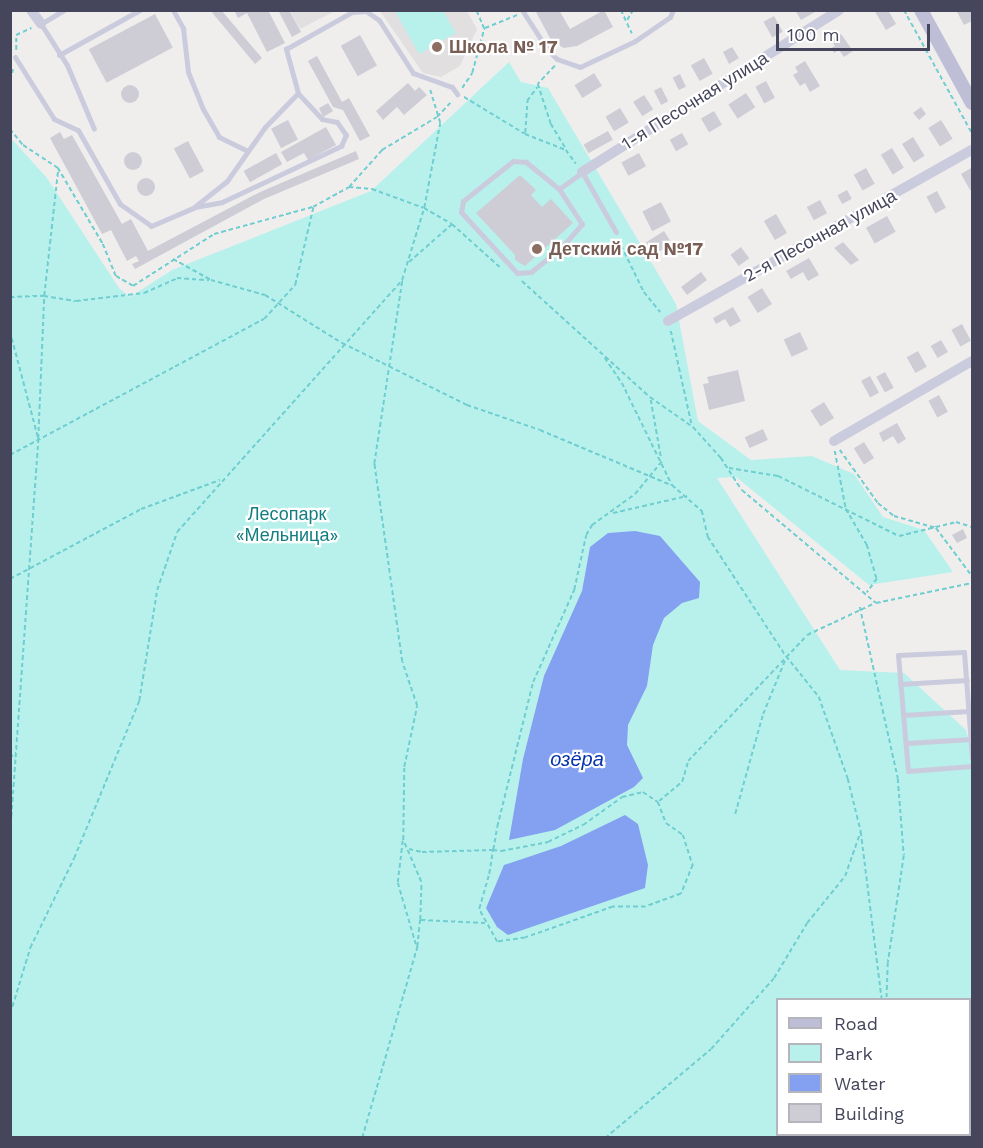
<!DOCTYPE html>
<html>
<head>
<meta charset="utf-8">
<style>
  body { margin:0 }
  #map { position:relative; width:983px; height:1148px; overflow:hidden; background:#f0eeed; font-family:"Work Sans",sans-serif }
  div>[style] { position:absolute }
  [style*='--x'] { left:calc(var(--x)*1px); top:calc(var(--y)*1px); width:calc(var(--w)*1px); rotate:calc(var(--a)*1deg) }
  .education>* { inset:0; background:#e1dfdf }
  .green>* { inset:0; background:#b8f1eb }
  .water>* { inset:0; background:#83a1f0 }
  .building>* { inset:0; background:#ceccd5; transform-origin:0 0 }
  .round { border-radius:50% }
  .path>* { height:1.5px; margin-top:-0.75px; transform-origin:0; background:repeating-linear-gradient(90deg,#6fced0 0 4.5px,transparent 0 7.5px) }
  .service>* { height:5px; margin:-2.5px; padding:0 2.5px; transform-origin:2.5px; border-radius:2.5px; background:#cbcbde }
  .minor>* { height:10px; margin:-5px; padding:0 5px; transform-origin:5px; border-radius:5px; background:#cbcbde }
  .secondary>* { height:14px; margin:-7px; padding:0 7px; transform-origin:7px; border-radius:7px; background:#bfbed7 }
  .dots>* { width:16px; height:16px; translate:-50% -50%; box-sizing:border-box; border:3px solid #fff; border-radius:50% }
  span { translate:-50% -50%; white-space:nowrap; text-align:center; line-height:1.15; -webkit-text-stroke:4.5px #fff; paint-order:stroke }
  .education-label { font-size:18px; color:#785e54; font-weight:700 }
  .left { translate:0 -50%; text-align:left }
  .street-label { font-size:18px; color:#45455b }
  .park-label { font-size:18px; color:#127e80 }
  .water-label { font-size:20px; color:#0534ad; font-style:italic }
  .frame { position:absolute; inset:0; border:12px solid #45455b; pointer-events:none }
  .legend { position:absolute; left:776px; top:998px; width:195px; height:138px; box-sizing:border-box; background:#fff; border:2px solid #b5b5bd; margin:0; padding:8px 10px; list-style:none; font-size:18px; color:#45455b }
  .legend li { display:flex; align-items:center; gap:12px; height:30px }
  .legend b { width:30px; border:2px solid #b5b5bd }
  .scale { position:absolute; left:776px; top:24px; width:154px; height:27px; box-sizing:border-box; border:3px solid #45455b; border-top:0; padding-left:8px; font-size:18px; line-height:21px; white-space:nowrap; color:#45455b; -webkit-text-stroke:4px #fff; paint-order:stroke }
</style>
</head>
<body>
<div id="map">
  <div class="education">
    <div style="clip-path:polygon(290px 11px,335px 11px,300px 29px)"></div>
    <div style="clip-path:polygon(380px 11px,467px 11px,477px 29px,460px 66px,441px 77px,423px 73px)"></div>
  </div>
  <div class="green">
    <div style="clip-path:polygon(395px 11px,443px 11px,456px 33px,419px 54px)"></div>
    <div style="clip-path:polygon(evenodd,509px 62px,521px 82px,548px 88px,676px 304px,698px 421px,751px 460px,812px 456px,854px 474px,883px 517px,924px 530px,953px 572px,869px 585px,736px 477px,717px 478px,840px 670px,904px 673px,966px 730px,972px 752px,972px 1137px,11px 1137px,10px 137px,47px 178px,119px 288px,130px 297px,172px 270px,371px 191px,509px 62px,778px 1000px,970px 1000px,970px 1134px,778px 1134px,778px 1000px)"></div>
  </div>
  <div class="water">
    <div style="clip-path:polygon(635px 531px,660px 536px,700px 582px,699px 598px,682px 603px,664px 618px,653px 645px,647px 686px,628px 725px,627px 745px,643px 778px,634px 787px,555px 830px,509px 840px,523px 759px,544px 676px,582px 591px,590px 547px,608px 533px)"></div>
    <div style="clip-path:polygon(625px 815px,638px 824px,648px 865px,645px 888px,508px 935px,497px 927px,486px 908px,504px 865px,561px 846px)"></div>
  </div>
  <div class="building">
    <div style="clip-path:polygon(210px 10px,221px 10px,262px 58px,255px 64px)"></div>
    <div style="clip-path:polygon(234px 10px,268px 10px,285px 43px,267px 52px,247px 13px,238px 18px)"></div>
    <div style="clip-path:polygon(278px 10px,289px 10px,301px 32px,292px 37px)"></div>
    <div style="clip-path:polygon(535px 10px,559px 10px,570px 29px,604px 10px,613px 27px,577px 46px,564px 48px,552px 42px)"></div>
    <div style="clip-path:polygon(795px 10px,814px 10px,815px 12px,801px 20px)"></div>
    <div style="clip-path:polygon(874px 10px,888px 10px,896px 24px,886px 30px)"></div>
    <div style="clip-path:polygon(956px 10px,972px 10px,972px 21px,964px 25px)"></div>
    <div style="left:155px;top:14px;width:38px;height:75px;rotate:62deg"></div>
    <div style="left:774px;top:16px;width:18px;height:12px;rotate:61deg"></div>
    <div style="clip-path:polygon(841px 34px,853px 51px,844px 57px,839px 50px,834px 53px,831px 48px,835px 46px,831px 40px)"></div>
    <div style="left:360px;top:35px;width:35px;height:22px;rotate:61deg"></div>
    <div style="clip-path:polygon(732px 47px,739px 58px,729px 64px,723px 52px)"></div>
    <div style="clip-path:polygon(317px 56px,342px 102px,349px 98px,370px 136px,360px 141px,343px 110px,333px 107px,308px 61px)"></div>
    <div style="left:704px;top:58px;width:18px;height:15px;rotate:61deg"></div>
    <div style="clip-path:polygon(805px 61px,820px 86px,810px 92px,805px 83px,800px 86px,793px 75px,798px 72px,795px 67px)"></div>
    <div style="left:594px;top:73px;width:15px;height:23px;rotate:58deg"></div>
    <div style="left:680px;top:74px;width:14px;height:8px;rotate:65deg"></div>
    <div style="left:766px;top:81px;width:19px;height:12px;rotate:62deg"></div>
    <div style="clip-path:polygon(408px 83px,415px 91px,419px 87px,427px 95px,404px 115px,397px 107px,383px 120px,376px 111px)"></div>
    <div class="round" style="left:121px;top:85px;width:18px;height:18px"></div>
    <div style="left:661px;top:87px;width:16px;height:8px;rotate:63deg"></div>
    <div style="left:746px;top:93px;width:17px;height:21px;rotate:57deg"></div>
    <div style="left:644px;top:95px;width:17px;height:13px;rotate:57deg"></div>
    <div style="clip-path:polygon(328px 103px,333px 111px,323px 117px,319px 108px)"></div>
    <div style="clip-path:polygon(921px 107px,926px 114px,919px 120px,913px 113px)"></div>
    <div style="left:620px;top:108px;width:17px;height:17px;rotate:59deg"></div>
    <div style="left:714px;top:111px;width:16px;height:15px;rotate:60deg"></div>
    <div style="left:288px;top:120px;width:22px;height:19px;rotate:63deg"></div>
    <div style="left:941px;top:120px;width:22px;height:15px;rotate:58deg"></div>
    <div style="clip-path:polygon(326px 127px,336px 145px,308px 160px,304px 153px,287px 162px,281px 152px)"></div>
    <div style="left:608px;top:131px;width:10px;height:28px;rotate:61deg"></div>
    <div style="clip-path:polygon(60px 132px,64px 139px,72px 135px,122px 224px,131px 219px,148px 251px,260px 192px,356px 151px,359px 159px,264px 199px,135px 269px,132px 264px,139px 261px,136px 256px,127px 261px,111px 230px,102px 234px,50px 138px)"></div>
    <div style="left:682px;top:133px;width:13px;height:14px;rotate:61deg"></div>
    <div style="left:913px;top:137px;width:22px;height:13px;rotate:58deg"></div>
    <div style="left:188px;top:141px;width:34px;height:16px;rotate:62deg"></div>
    <div style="left:892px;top:148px;width:23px;height:13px;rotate:59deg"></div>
    <div class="round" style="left:124px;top:152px;width:18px;height:18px"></div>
    <div style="left:276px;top:153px;width:13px;height:37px;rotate:61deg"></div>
    <div style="left:639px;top:153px;width:15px;height:20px;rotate:62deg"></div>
    <div style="left:866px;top:168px;width:18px;height:14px;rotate:61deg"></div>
    <div style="clip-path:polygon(971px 168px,972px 189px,970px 190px,961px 174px)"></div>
    <div style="clip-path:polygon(520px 175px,536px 190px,531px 195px,542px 207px,551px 199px,573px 223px,525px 266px,515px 260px,515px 255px,476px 213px)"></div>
    <div class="round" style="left:137px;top:178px;width:18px;height:18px"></div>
    <div style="left:847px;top:190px;width:10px;height:11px;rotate:61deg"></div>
    <div style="left:937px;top:191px;width:19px;height:12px;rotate:62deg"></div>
    <div style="left:820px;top:200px;width:15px;height:15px;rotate:62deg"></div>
    <div style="left:661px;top:202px;width:22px;height:21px;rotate:63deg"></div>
    <div style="left:776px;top:214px;width:22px;height:14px;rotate:60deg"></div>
    <div style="left:887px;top:216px;width:18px;height:24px;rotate:61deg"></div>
    <div style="left:664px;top:231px;width:15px;height:21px;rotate:58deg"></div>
    <div style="clip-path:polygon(843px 242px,859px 260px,851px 265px,834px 248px)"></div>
    <div style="left:741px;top:247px;width:14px;height:13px;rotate:54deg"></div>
    <div style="clip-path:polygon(809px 258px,819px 275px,808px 281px,803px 272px,791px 279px,786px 271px)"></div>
    <div style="left:701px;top:272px;width:10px;height:25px;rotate:53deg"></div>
    <div style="left:762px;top:288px;width:19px;height:17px;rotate:58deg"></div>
    <div style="clip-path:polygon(733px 307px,741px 321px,730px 327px,725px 319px,716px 324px,713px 318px)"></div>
    <div style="left:962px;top:324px;width:19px;height:12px;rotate:62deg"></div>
    <div style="left:800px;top:332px;width:19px;height:18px;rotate:65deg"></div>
    <div style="left:941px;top:340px;width:14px;height:12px;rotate:60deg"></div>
    <div style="left:918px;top:351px;width:18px;height:13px;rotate:61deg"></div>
    <div style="clip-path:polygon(738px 370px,745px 401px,709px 410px,703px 384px,709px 383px,707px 377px)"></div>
    <div style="left:885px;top:372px;width:18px;height:10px;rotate:61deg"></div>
    <div style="left:870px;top:376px;width:19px;height:10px;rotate:62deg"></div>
    <div style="left:939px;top:395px;width:19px;height:12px;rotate:62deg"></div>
    <div style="left:824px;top:402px;width:19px;height:16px;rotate:58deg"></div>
    <div style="clip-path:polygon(897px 423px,906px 439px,898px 444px,893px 436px,883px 442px,879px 433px)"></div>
    <div style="left:763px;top:429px;width:12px;height:20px;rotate:66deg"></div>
    <div style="left:864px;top:442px;width:19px;height:12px;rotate:58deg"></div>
    <div style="clip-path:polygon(963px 529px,967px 538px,957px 543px,952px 535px)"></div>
  </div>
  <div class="path">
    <div style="--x:621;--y:10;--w:26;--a:65"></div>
    <div style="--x:904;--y:10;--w:141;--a:61.1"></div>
    <div style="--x:627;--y:20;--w:12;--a:-59"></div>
    <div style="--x:485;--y:28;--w:35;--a:-22"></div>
    <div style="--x:16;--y:50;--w:15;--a:-90"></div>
    <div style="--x:16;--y:35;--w:17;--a:-25"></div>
    <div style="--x:555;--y:66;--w:25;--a:133"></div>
    <div style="--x:538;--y:84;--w:42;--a:72"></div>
    <div style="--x:551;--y:124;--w:29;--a:59"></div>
    <div style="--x:10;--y:80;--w:11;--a:-75"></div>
    <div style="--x:462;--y:88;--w:18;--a:-56"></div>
    <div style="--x:472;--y:73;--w:46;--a:-74.7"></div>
    <div style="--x:484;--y:29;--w:21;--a:-113"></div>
    <div style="--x:464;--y:97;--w:71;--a:31.2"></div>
    <div style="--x:525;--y:134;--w:44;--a:21.3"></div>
    <div style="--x:566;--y:150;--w:17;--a:54"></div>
    <div style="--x:10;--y:129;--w:21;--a:51"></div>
    <div style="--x:23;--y:145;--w:42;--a:33.3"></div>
    <div style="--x:58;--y:168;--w:88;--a:59.4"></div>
    <div style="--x:103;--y:244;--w:35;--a:68"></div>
    <div style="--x:116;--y:276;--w:20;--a:30"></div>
    <div style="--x:133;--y:286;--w:96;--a:-32.7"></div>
    <div style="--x:214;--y:234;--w:103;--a:-15.3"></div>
    <div style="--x:313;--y:207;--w:41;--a:-29.1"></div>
    <div style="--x:349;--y:187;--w:50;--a:-48.3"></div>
    <div style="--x:382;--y:150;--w:64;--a:-31"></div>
    <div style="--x:437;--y:117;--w:22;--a:-47"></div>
    <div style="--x:525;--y:133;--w:32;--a:-86"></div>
    <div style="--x:527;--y:101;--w:17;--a:-54"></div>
    <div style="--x:349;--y:187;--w:23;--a:5"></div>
    <div style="--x:372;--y:189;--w:55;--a:20.1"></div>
    <div style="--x:424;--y:208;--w:32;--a:30"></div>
    <div style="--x:452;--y:224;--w:67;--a:42"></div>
    <div style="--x:618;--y:239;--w:59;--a:63.9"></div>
    <div style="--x:644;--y:292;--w:26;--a:51"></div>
    <div style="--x:173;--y:259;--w:43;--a:28.9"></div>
    <div style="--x:211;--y:280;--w:56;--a:15.5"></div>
    <div style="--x:265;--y:295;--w:91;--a:31.9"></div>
    <div style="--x:342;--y:343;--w:140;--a:26.4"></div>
    <div style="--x:467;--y:405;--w:77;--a:18.9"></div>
    <div style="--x:540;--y:430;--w:142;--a:22.8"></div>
    <div style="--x:409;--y:262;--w:57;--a:-41.5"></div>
    <div style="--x:522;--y:281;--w:173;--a:42.2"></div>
    <div style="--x:650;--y:397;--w:52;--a:34.9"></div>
    <div style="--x:693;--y:427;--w:42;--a:47.9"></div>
    <div style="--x:721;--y:458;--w:38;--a:57"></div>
    <div style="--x:742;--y:490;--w:175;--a:40.1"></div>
    <div style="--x:876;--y:603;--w:98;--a:-11.8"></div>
    <div style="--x:10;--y:297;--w:34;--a:-2"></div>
    <div style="--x:44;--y:296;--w:32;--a:9"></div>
    <div style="--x:76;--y:301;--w:68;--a:-6.7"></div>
    <div style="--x:144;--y:293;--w:36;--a:-24"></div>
    <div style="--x:177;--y:278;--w:32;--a:4"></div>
    <div style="--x:10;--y:331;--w:110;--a:75.2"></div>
    <div style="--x:671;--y:331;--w:97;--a:77.5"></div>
    <div style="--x:605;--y:358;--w:30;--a:56"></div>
    <div style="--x:622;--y:383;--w:114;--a:63.9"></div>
    <div style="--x:672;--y:485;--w:40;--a:41"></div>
    <div style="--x:702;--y:511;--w:27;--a:77"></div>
    <div style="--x:708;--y:537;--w:142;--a:56.8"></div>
    <div style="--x:786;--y:656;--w:53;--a:51.2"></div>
    <div style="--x:819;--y:697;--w:87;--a:70.5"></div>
    <div style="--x:848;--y:779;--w:55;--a:76.2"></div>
    <div style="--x:861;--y:832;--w:169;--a:82.9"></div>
    <div style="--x:651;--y:400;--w:58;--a:80"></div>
    <div style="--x:840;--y:450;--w:65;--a:54.4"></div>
    <div style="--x:878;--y:503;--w:21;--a:39"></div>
    <div style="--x:894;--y:516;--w:44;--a:15.9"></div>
    <div style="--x:936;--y:528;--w:60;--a:53.1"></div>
    <div style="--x:835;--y:451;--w:59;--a:79.3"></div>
    <div style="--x:846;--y:509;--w:42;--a:59.7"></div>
    <div style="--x:867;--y:545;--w:35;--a:74"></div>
    <div style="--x:877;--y:579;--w:17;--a:126"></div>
    <div style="--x:10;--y:455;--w:288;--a:-28.2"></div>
    <div style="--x:264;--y:319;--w:46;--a:-47.6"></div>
    <div style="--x:295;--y:285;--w:79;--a:-76.8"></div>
    <div style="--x:729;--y:468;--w:50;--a:9.3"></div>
    <div style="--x:778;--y:476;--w:135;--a:26.4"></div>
    <div style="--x:899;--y:536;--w:59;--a:-13.8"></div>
    <div style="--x:956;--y:522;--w:17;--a:17"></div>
    <div style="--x:613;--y:513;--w:76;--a:-12.9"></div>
    <div style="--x:10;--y:579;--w:149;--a:-28.1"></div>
    <div style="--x:141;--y:509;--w:84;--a:-20.2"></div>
    <div style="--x:860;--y:607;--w:176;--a:77.5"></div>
    <div style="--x:898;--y:779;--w:77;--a:85.5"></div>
    <div style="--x:904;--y:856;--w:108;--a:98.5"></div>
    <div style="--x:888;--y:963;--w:37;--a:92"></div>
    <div style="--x:10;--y:753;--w:8;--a:50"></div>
    <div style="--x:659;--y:801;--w:30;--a:-40"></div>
    <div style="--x:682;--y:782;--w:22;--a:-74"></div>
    <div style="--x:688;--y:761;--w:173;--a:-46.6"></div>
    <div style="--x:807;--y:635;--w:75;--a:-25.2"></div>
    <div style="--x:735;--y:814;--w:104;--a:-74.4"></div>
    <div style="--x:763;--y:714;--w:58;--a:-67.8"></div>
    <div style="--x:10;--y:832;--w:394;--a:-85.9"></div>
    <div style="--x:38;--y:439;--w:143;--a:-87.6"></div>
    <div style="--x:44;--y:296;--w:128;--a:-83.7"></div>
    <div style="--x:403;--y:841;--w:42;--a:96.8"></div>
    <div style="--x:398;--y:883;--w:64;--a:73.6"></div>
    <div style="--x:409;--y:849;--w:13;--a:13"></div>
    <div style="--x:422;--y:852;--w:71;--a:-1.6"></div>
    <div style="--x:493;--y:850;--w:8;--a:7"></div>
    <div style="--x:501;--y:851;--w:48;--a:-10.8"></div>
    <div style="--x:548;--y:842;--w:39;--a:-26"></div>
    <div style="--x:583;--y:825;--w:48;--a:-35.7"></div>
    <div style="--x:622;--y:797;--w:22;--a:-13"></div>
    <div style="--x:643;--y:792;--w:18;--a:34"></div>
    <div style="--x:658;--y:802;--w:22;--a:69"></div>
    <div style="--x:666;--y:823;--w:21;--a:35"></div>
    <div style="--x:683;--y:835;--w:32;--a:72"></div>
    <div style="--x:693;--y:865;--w:31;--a:112"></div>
    <div style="--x:681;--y:894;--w:38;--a:160"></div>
    <div style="--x:645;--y:907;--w:32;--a:180"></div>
    <div style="--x:613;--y:907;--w:93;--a:160.6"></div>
    <div style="--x:525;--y:938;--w:28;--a:172"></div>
    <div style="--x:497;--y:942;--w:38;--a:-119"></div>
    <div style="--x:479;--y:909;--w:36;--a:-74"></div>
    <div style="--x:489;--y:874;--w:24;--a:-81"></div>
    <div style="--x:493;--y:850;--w:23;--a:-80"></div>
    <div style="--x:497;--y:827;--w:149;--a:-76.1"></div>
    <div style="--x:533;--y:682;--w:101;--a:-66"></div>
    <div style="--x:574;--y:590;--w:56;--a:-77.7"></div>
    <div style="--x:586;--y:535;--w:12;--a:-59"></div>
    <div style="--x:592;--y:525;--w:53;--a:-35.8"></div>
    <div style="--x:635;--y:494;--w:43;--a:-50.7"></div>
    <div style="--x:421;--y:920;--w:64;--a:2.7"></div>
    <div style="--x:10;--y:1014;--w:69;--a:-73.1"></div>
    <div style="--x:30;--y:948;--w:100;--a:-63.9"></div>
    <div style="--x:74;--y:858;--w:170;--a:-67.5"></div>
    <div style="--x:139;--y:701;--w:112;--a:-80.8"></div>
    <div style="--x:157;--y:590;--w:61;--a:-71"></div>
    <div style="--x:177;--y:532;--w:338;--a:-48.2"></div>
    <div style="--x:902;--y:1134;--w:4;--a:76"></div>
    <div style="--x:362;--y:1138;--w:199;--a:-73.9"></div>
    <div style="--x:417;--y:947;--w:27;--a:-84"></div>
    <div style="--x:420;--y:920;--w:38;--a:-88"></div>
    <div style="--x:421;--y:882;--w:46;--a:-113.2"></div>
    <div style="--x:403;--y:840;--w:73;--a:-89.2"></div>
    <div style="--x:404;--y:767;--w:62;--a:-78"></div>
    <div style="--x:417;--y:706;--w:46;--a:-108.8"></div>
    <div style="--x:402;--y:662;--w:200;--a:-98"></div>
    <div style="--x:374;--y:464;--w:186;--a:-81.3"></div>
    <div style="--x:402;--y:280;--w:75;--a:-73"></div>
    <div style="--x:424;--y:208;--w:86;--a:-79.3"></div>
    <div style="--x:440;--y:123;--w:37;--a:-107"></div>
    <div style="--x:605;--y:1138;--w:138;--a:-40"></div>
    <div style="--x:711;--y:1049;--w:95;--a:-48.4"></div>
    <div style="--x:774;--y:978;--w:64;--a:-59"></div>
    <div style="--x:807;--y:923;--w:60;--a:-51"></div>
    <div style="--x:845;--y:876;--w:46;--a:-70.8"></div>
    <div style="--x:875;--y:1138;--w:4;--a:-90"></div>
  </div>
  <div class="service">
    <div style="--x:64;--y:10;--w:27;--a:149"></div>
    <div style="--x:41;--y:24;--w:49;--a:57.6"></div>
    <div style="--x:67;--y:65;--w:69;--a:67.1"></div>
    <div style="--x:173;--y:10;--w:21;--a:61"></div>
    <div style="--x:183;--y:28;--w:44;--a:83.5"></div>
    <div style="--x:188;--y:72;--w:40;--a:68"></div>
    <div style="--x:203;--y:109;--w:32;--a:60"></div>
    <div style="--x:219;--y:137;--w:32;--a:26"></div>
    <div style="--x:522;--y:10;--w:46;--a:57.3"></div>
    <div style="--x:547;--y:49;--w:14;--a:45"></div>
    <div style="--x:557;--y:59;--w:24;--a:19"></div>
    <div style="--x:580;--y:67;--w:61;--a:-25.3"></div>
    <div style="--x:635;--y:41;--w:42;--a:-34.4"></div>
    <div style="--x:670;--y:17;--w:8;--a:-67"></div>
    <div style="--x:59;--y:55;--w:93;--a:-29.1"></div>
    <div style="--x:15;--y:57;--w:73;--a:57.8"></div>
    <div style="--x:54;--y:119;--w:26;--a:25"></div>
    <div style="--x:78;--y:130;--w:85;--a:60.4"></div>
    <div style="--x:120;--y:204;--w:38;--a:35"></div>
    <div style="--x:151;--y:226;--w:46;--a:-23.2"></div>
    <div style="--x:193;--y:208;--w:43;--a:-38.5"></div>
    <div style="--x:227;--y:181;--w:66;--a:-54.9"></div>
    <div style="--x:265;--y:127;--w:47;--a:-45.9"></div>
    <div style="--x:298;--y:93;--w:46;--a:-105.3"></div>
    <div style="--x:286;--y:49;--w:76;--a:-29.3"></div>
    <div style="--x:352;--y:12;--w:14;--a:-4"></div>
    <div style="--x:366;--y:11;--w:16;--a:35"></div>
    <div style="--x:379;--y:20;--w:63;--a:57.3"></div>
    <div style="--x:413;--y:73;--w:41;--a:19.7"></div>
    <div style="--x:452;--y:87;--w:9;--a:54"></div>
    <div style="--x:559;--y:189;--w:43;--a:-140.7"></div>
    <div style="--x:526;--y:162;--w:13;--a:-176"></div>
    <div style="--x:513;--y:161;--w:64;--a:141.3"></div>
    <div style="--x:463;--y:201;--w:11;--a:100"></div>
    <div style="--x:461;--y:212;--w:83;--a:47.4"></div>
    <div style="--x:517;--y:273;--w:14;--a:-4"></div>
    <div style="--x:531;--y:272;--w:38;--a:-39"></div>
    <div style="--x:561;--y:248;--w:32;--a:-49"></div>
    <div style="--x:582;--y:224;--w:42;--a:-123.3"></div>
    <div style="--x:559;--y:189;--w:29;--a:-36"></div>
    <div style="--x:582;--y:172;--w:69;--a:60.5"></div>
    <div style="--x:195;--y:207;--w:27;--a:-10"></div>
    <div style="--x:222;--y:202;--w:132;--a:-25.2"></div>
    <div style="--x:341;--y:146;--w:12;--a:-66"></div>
    <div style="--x:346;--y:135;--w:16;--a:-125"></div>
    <div style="--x:337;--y:122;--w:15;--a:-169"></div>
    <div style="--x:322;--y:119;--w:35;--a:-133"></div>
    <div style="--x:964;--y:652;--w:66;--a:177.4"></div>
    <div style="--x:898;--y:655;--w:116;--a:85.1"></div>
    <div style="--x:908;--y:771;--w:64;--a:-4.5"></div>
    <div style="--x:964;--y:652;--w:106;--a:85.7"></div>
    <div style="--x:900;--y:684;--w:67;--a:-3.4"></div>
    <div style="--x:903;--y:715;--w:66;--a:-3.5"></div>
    <div style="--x:906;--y:743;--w:65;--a:-3.5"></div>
  </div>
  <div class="minor">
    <div style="--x:31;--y:10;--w:17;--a:54"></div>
    <div style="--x:582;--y:172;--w:304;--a:-32.2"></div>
    <div style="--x:668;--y:321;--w:349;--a:-29.4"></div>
    <div style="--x:834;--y:441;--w:160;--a:-30.1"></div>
  </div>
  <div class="secondary">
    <div style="--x:921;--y:10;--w:106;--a:61.3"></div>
  </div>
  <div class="dots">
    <div style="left:437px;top:47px;background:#8d6e63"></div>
    <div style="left:537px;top:249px;background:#8d6e63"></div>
  </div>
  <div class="education-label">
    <span class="left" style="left:449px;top:47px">Школа № 17</span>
    <span class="left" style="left:549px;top:249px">Детский сад №17</span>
  </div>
  <div class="street-label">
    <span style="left:695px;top:101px;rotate:-32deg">1-я Песочная улица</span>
    <span style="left:820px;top:236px;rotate:-29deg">2-я Песочная улица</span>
  </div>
  <div class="park-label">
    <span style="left:287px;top:525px">Лесопарк<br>«Мельница»</span>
  </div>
  <div class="water-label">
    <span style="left:577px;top:759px">озёра</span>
  </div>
  <div class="frame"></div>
  <ul class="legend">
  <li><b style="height:8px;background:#bfbed7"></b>Road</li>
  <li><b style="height:16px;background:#b8f1eb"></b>Park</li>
  <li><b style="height:16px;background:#83a1f0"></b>Water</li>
  <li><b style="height:16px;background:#ceccd5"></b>Building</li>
  </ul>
  <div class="scale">100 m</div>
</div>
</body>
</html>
